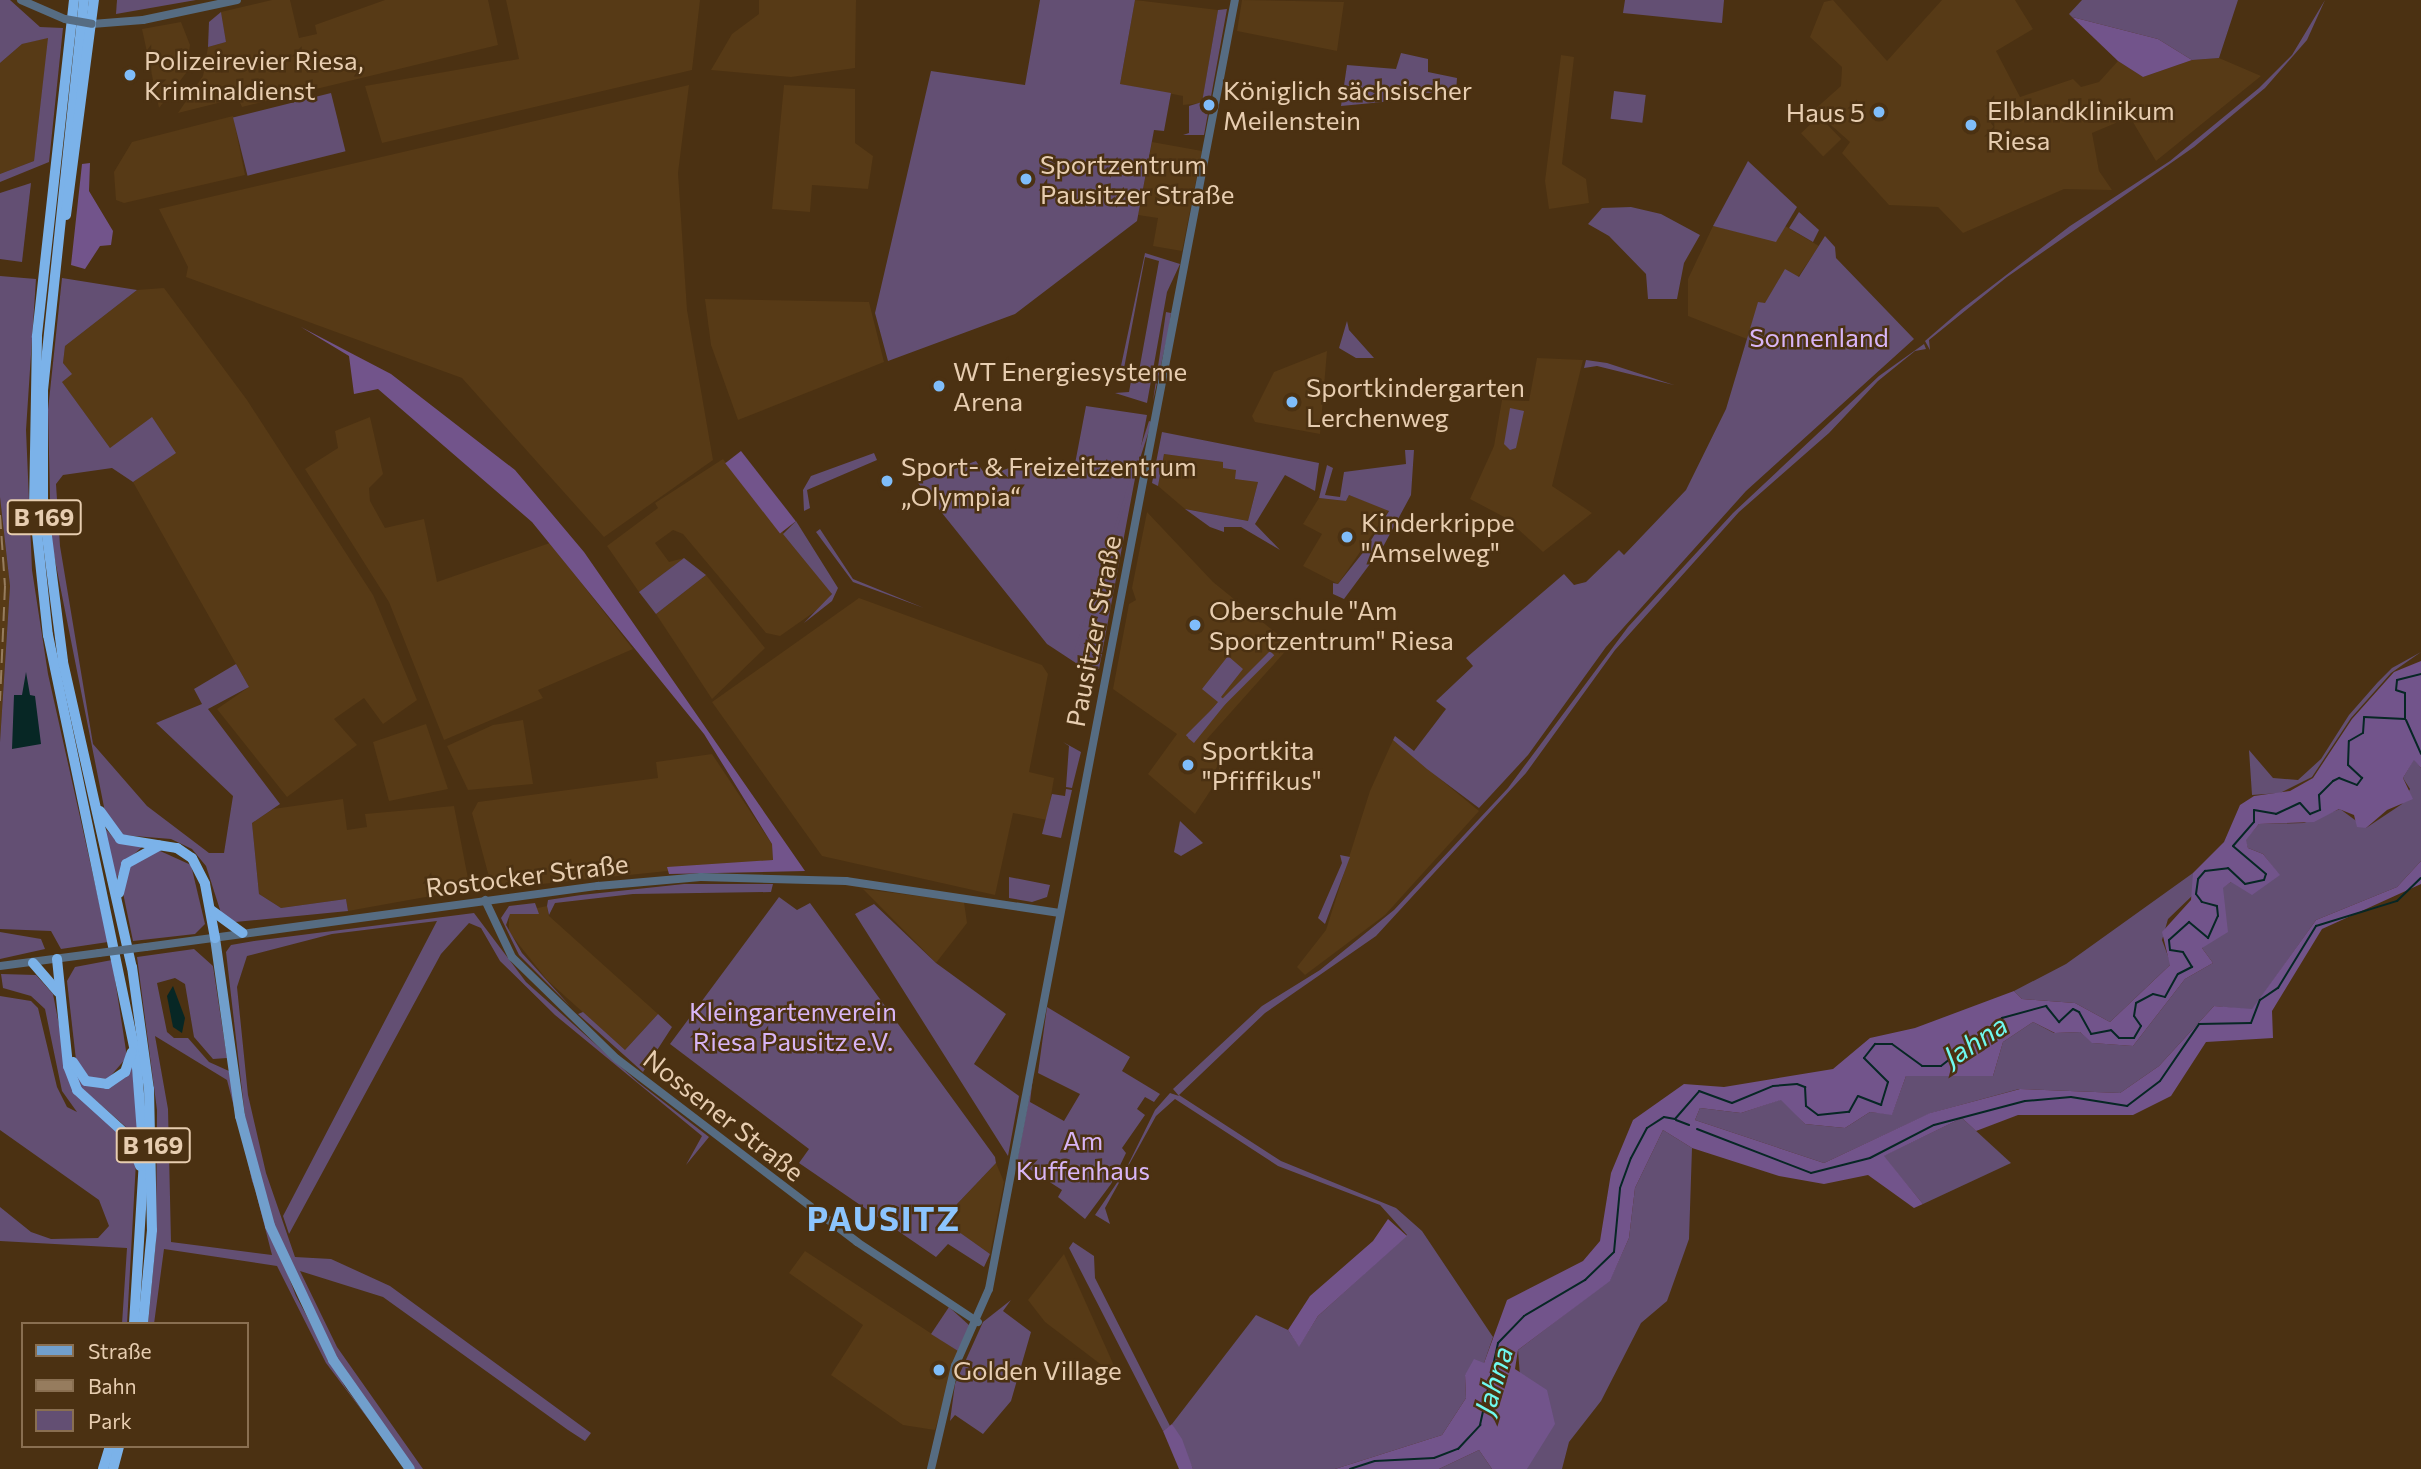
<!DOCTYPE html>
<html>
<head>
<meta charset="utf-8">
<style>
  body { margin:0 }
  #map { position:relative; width:2421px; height:1469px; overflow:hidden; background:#4b3112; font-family:Commissioner,sans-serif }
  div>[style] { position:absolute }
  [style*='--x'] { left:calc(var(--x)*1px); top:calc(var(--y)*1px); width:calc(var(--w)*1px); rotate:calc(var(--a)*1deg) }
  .built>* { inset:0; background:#573a16; transform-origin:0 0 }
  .green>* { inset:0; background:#634f73; transform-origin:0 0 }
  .forest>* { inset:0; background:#72548b; transform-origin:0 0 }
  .water>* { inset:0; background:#072725 }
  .stream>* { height:2px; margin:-1px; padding:0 1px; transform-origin:1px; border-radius:1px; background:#072725 }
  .minor>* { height:8px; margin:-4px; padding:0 4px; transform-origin:4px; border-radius:4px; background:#566c82 }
  .major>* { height:10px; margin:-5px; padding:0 5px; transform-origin:5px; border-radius:5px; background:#719fcc }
  .highway>* { height:10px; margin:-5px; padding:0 5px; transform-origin:5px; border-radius:5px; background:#7bb2e9 }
  .rail>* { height:2px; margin-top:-1px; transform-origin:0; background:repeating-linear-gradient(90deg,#967c5e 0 14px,transparent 0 21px) }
  .minor-bridge>* { height:8px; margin:-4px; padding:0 4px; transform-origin:4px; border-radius:4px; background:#566c82 }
  .dots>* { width:19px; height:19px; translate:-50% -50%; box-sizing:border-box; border:4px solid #4b3112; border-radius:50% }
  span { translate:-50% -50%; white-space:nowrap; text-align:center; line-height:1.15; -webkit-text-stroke:5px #4b3112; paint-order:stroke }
  .shield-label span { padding:2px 5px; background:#4b3112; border:2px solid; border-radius:5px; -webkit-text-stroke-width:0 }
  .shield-label { font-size:24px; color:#e7cdb0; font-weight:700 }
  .poi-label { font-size:26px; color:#e7cdb0 }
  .left { translate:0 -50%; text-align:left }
  .right { translate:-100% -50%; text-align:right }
  .park-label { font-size:26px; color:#d8b5f6 }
  .street-label { font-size:26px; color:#e7cdb0 }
  .water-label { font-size:28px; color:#6ff9ef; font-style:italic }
  .district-label { font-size:33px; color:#8cc5fe; font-weight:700; letter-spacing:2px }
  .legend { position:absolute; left:21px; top:1322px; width:228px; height:126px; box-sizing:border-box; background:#4b3112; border:2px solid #896f51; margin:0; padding:9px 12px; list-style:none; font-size:21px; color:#e7cdb0 }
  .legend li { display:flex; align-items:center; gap:14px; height:35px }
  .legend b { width:35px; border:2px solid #896f51 }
</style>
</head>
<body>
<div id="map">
  <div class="built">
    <div style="clip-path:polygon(272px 0,290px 0,299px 38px,317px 34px,315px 25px,385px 0,488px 0,498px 45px,242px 107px,238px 98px,178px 113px,203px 76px,208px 47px,226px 42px,221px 12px)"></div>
    <div style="clip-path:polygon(506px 0,700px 0,692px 70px,382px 143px,365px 86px,519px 59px)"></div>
    <div style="clip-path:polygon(759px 0,856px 0,855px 68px,791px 77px,711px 70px,732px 34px,759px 14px)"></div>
    <div style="clip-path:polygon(1135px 0,1218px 10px,1202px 103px,1183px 105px,1183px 96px,1120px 84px)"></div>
    <div style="clip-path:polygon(1242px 0,1344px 2px,1337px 51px,1237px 31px)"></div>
    <div style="clip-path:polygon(1833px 0,1887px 61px,1942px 0,2015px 0,2033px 29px,1996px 51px,2020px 97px,2073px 79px,2081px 87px,2099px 82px,2118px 61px,2143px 77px,2192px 60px,2219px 58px,2261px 76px,2156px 161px,2130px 117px,2092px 133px,2099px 171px,2112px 190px,2064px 189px,1963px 233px,1938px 207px,1889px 205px,1842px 153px,1850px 142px,1814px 110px,1841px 86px,1842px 67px,1810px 37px,1824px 2px)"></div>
    <div style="clip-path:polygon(181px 22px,190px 45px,186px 73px,159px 108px,142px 29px)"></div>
    <div style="clip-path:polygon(49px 37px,34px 161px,0 174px,0 63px,22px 44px)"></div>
    <div style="clip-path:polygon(1561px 55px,1574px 57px,1562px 164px,1586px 179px,1589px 203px,1549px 209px,1545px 181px)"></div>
    <div style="clip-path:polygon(689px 85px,678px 173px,687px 310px,713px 460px,604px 537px,462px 378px,186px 277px,188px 267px,159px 209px)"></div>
    <div style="clip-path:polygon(784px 85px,855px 89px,855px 143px,873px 156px,868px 189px,812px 185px,810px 212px,772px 209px)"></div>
    <div style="clip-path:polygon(233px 116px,245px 175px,124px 203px,116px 200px,114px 172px,132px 142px)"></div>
    <div style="left:1819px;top:116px;width:32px;height:25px;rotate:46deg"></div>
    <div style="clip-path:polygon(1152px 142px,1202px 151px,1182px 251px,1153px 246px,1158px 218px,1138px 215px)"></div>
    <div style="clip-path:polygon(1713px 226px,1776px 241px,1785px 226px,1819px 246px,1798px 277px,1755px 315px,1747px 339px,1688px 316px,1688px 279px)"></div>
    <div style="clip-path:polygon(164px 288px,247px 400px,373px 595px,417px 700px,383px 724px,364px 698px,334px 719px,357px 745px,287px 797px,217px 709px,249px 687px,133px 482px,175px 452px,110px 448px,61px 381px,71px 374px,63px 363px,65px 346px,137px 290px)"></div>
    <div style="clip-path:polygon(705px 299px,869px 302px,884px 362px,738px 420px,711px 345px)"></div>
    <div style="clip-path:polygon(1327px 351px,1320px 434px,1255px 422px,1252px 416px,1274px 372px)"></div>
    <div style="clip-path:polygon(1537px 358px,1583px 360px,1552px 486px,1592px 513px,1543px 552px,1506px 518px,1470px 499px,1494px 446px,1502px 400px,1529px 401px)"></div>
    <div style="clip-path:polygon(370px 417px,383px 474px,369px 488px,370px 501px,385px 528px,424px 519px,437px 582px,550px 543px,633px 649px,538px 690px,543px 698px,444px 740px,389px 602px,305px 469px,338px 448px,335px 431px)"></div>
    <div style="clip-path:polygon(1164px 454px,1224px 462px,1258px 482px,1248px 521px,1185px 509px,1158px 486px)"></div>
    <div style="clip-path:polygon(723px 459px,832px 592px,827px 603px,780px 636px,766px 633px,683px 534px,673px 530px,655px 543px,669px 562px,684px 558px,639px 592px,607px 546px,658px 508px,655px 503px)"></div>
    <div style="clip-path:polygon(1349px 495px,1389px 510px,1338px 584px,1303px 566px,1322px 534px,1303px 524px,1319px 498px,1346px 501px)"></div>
    <div style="clip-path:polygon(0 498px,10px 586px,0 742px)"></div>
    <div style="clip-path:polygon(1147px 512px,1213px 582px,1291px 645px,1207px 739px,1225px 756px,1216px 782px,1195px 814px,1148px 774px,1177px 734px,1113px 689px,1129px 604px,1136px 600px,1132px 588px)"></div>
    <div style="clip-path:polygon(706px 575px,765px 648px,712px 699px,656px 614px)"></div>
    <div style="clip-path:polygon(859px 598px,1042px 665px,1048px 674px,1029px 772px,1054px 778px,1047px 820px,1013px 813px,995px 895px,822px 856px,712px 702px)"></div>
    <div style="clip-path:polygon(523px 720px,533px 784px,468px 790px,447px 746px,493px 725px)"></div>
    <div style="clip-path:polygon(426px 724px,448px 789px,389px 801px,373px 742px)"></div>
    <div style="clip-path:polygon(1393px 740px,1479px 811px,1385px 915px,1305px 975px,1297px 967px,1326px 930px,1370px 791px)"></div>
    <div style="clip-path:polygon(712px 754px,772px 844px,773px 860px,502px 888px,489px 877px,472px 813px,478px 802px,658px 778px,656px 762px)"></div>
    <div style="clip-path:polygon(343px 799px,347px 830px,367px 827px,365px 814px,454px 806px,470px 889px,348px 911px,346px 899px,281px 908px,259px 894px,252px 823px,273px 809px)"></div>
    <div style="clip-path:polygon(863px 889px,964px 902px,967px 923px,936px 963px)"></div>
    <div style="clip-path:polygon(547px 906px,549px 916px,658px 1014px,625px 1050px,547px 980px,509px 932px,509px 914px)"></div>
    <div style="clip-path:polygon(996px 1163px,1004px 1182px,990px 1254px,952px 1228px,957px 1204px)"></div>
    <div style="clip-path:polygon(805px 1251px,958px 1351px,935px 1430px,903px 1425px,831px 1375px,863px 1325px,789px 1273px)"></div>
    <div style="clip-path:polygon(1064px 1254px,1120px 1379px,1045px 1322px,1028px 1300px)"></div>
  </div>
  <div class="green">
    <div style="clip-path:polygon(0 0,10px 0,40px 27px,63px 28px,49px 162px,0 182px,0 174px,34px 161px,48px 38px,22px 44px,0 63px)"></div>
    <div style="clip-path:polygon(117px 0,196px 0,116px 14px)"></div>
    <div style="clip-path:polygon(1040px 0,1135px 0,1120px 84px,1171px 93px,1164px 131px,1154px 130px,1137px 221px,1015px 314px,888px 361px,875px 313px,931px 71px,1025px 85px)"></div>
    <div style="clip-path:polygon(1625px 0,1724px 0,1722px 23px,1623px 13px)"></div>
    <div style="clip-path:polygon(2082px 0,2238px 0,2219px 58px,2192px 60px,2158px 39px,2072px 17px,2069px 14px)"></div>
    <div style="clip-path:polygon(2325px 0,2307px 40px,2265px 88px,2194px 147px,2007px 277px,1929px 340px,1930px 350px,1925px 341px,1962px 309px,2070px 226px,2170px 161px,2259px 88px,2292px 55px)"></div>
    <div style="clip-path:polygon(1227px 9px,1204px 135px,1183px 135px,1189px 133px,1189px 106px,1202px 102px,1218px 10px)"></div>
    <div style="clip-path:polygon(221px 12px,226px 42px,208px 47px,209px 22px)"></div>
    <div style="clip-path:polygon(1401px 53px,1428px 59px,1428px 72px,1457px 78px,1456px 92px,1397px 94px,1393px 101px,1341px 106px,1347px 65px,1396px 69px)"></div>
    <div style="left:1614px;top:91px;width:32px;height:28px;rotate:7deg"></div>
    <div style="left:331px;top:93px;width:60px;height:101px;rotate:76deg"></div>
    <div style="clip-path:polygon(1748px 161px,1797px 207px,1776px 242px,1713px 226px)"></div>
    <div style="clip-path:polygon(31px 183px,22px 262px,0 259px,0 193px)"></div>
    <div style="clip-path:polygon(1631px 207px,1661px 214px,1700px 235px,1684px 263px,1677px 299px,1648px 299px,1646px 274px,1609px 236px,1588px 224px,1602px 208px)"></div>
    <div style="clip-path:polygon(1799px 212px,1819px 230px,1813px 242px,1789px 228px)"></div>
    <div style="clip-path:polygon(1825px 236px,1835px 247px,1836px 258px,1914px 339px,1746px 491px,1606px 647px,1528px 755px,1479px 808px,1427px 769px,1393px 740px,1395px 736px,1414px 751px,1446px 709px,1436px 701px,1473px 666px,1466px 658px,1564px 574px,1574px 585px,1586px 582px,1619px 550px,1624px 555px,1686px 490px,1726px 409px,1758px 302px,1765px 303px,1785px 269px,1799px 277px)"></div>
    <div style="clip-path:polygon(1145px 253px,1180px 264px,1167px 292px,1147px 403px,1115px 393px,1129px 392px,1131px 381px,1137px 382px,1159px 261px,1145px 257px,1122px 379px,1126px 382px,1118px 380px)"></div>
    <div style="clip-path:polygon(0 276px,36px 279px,26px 430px,32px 570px,48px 674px,108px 942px,61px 949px,51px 931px,0 929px,0 742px,10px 586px,0 497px)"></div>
    <div style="clip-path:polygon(62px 278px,137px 290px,65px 346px,63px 363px,72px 374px,62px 382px,110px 448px,152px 417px,176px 453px,133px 482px,112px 468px,63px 475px,56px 484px,60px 546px,93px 744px,147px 806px,209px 853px,224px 853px,233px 796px,156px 723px,202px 704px,194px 689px,236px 664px,249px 687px,208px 709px,280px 804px,252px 823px,259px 894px,281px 908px,346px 899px,348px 911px,235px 922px,221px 913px,206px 866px,192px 849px,171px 839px,122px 835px,105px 812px,51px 540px,48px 410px)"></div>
    <div style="clip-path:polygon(1166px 312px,1171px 313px,1169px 329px,1153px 401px)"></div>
    <div style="clip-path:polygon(1347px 321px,1349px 330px,1374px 358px,1356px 358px,1339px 348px)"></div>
    <div style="clip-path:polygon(1924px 344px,1926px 349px,1915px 351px,1878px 381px,1829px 433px,1739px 512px,1615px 650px,1526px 773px,1376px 936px,1265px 1013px,1179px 1095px,1281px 1161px,1396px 1208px,1422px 1231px,1493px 1337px,1484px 1363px,1465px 1375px,1466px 1398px,1442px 1435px,1335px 1469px,1193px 1469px,1172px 1424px,1256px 1315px,1288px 1330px,1299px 1346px,1318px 1316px,1407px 1235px,1380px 1205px,1278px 1166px,1175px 1099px,1156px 1116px,1105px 1208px,1110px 1224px,1095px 1215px,1125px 1171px,1155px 1110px,1170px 1093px,1179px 1096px,1173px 1089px,1262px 1006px,1320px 970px,1394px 910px,1508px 788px,1628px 627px,1733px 513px,1879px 376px)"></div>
    <div style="clip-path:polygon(1586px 360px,1607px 363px,1674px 385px,1597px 366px,1584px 368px)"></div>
    <div style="clip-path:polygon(1086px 406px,1147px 415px,1099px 669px,1087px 663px,1085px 669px,1047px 644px,918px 483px,976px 461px,986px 476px,1024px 463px,1041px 471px,1074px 469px)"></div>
    <div style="clip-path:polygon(1510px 408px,1524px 411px,1516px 448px,1510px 450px,1504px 444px)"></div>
    <div style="left:1149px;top:421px;width:3px;height:251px;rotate:18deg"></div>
    <div style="clip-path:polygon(1162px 432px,1319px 463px,1315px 491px,1285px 475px,1255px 524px,1280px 550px,1241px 527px,1224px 527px,1224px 532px,1210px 527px,1185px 509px,1248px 521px,1258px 482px,1235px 479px,1236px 470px,1223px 468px,1223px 462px,1164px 454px,1158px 486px,1152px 483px)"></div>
    <div style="clip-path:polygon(1405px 450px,1414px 450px,1411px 495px,1384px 545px,1344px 599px,1333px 594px,1333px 583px,1338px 584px,1365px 550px,1389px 511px,1349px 495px,1346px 501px,1319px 498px,1327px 465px,1333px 468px,1325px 495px,1340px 497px,1344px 472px,1406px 464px)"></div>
    <div style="clip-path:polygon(874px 453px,877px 460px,807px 490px,810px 508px,804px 511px,803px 490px,811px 476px)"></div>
    <div style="clip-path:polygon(796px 521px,838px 588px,832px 601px,804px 623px,832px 594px,783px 534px)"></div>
    <div style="clip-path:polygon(820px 529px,853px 579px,924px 608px,853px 582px,816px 532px)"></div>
    <div style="clip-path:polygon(684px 558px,706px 575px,656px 614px,639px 592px)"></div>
    <div style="left:1270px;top:651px;width:6px;height:119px;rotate:45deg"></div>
    <div style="clip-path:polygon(2421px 652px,2391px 673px,2351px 718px,2312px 777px,2280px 793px,2252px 795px,2249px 750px,2273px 778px,2298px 780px,2321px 759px,2349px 715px,2378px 682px,2392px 668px)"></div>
    <div style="clip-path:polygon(1228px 656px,1243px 669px,1221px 697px,1227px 702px,1194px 743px,1188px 738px,1218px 702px,1202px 689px)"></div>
    <div style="clip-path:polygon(1063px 742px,1081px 752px,1072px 788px,1066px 787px,1069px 746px)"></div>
    <div style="clip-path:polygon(2414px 759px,2421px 768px,2421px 861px,2397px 887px,2316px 920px,2252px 1010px,2214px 1006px,2159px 1066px,2120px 1093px,2019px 1089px,1931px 1113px,1824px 1163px,1695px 1120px,1700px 1108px,1741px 1113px,1782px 1099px,1805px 1124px,1845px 1128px,1870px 1112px,1892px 1114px,1906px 1076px,1993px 1076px,2003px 1042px,2033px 1022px,2054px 1033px,2080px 1032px,2093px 1043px,2133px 1046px,2185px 979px,2213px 963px,2202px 948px,2222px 888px,2231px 882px,2279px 875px,2263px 854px,2248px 848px,2245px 840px,2259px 824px,2304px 823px,2340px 809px,2366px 828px,2402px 804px,2410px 789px,2403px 778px)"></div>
    <div style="clip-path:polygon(1066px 789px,1072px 790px,1061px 838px,1042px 834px,1052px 794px,1065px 796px)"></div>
    <div style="clip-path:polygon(1180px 821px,1203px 843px,1181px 856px,1174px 852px)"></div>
    <div style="clip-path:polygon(102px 825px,113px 837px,142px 847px,123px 864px,116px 880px)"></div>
    <div style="clip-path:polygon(158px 850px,191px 865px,205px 924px,195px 934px,133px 941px,122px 888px,129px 867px)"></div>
    <div style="clip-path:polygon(1340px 855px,1350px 857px,1325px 924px,1318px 918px,1342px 863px)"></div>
    <div style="clip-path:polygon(2193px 873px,2195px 893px,2168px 919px,2162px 940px,2171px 964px,2110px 1022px,2075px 1003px,2022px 999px,2014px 991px,2066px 964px)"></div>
    <div style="clip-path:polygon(1009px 877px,1050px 885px,1047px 897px,1032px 902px,1009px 898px)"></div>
    <div style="clip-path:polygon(684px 884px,773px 884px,771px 892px,633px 894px,555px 903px,549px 915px,547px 906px,548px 900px,581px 895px)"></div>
    <div style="clip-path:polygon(779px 897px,797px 910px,810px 903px,995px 1157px,996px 1163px,957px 1204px,952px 1227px,990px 1254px,984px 1267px,948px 1244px,936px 1257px,799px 1163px,809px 1149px,670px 1044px)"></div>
    <div style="clip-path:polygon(535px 903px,539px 914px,510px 914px,506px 925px,522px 953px,570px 1006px,519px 955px,501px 918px,509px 906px)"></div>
    <div style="clip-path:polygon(874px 904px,936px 963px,1006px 1014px,974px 1064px,1019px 1096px,1008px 1156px,855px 914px)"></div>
    <div style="clip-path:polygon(474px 913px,526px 982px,639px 1083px,709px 1137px,686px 1165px,702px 1136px,555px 1015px,500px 961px,481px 928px,469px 923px,441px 954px,289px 1234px,283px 1216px,437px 921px,332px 934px,247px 956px,237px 987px,248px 1095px,266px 1173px,295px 1257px,331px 1259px,390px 1286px,591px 1433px,585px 1441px,568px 1430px,383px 1297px,300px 1271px,337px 1347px,423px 1469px,414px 1469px,331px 1350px,271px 1217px,246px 1125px,226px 952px,231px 945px,254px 941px)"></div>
    <div style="clip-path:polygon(0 932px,41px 939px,45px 949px,0 959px)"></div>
    <div style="clip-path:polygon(evenodd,194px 949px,213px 966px,227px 1058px,213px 1059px,194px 1037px,185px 984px,175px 978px,157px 983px,167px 1032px,174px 1038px,188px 1038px,209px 1062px,229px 1071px,252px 1181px,296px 1296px,345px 1387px,406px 1469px,326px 1363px,277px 1266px,164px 1249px,154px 1324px,148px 1324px,156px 1240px,157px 1110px,137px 957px,194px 949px,155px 1036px,227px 1080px,272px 1255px,171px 1242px,168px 1109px,155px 1036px)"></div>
    <div style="clip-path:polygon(112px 960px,127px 1057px,108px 1079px,89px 1078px,76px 1060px,67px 981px,75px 967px)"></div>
    <div style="clip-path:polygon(1px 974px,36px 975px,53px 994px,70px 1081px,119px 1130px,136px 1162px,127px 1324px,122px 1324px,127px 1248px,0 1241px,0 1207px,31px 1232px,51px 1239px,98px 1238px,109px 1226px,99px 1200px,0 1130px,0 996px,31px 1001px,38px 1008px,57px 1087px,67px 1107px,77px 1112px,62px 1091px,45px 1009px,31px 996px,3px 988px)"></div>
    <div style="clip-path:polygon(1047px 1007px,1130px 1057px,1122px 1071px,1160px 1094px,1154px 1102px,1145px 1097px,1137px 1109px,1145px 1115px,1122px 1148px,1126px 1153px,1111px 1184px,1085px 1219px,1058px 1197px,1062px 1190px,1017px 1161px,1033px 1077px,1030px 1102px,1064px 1121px,1080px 1094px,1038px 1073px)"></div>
    <div style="clip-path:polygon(583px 1012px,625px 1050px,658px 1014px,672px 1027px,643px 1072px,578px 1014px)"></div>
    <div style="clip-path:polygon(132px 1065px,140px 1149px,126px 1127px,78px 1085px,73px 1070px,94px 1086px)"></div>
    <div style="clip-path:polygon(1962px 1118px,2011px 1163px,1923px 1204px,1883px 1156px)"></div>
    <div style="clip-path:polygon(1663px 1130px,1692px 1148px,1689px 1239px,1667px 1301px,1641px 1323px,1601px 1401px,1569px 1442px,1562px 1469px,1527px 1469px,1518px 1350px,1610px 1280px,1629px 1238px,1635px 1188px)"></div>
    <div style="clip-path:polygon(1073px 1242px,1094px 1256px,1095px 1278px,1170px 1426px,1163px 1431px,1069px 1248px)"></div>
    <div style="clip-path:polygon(1011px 1300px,1003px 1311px,1031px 1332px,1011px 1401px,983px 1434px,955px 1415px,950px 1421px,955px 1384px,983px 1322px)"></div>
    <div style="clip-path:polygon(949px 1307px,970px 1326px,958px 1351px,931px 1334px)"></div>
    <div style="clip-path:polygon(1479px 1450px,1492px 1469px,1439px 1469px)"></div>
  </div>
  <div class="forest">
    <div style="clip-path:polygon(2072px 17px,2158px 39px,2192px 60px,2143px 77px,2118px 61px)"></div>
    <div style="clip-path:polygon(90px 163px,89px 191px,113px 231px,111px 245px,100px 246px,85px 269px,71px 265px,82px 164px)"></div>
    <div style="clip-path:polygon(301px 327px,391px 374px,515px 470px,584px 552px,805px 871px,669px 874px,667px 867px,773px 860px,772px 844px,704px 734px,532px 522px,378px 389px,354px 394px,349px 356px)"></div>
    <div style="left:741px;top:451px;width:89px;height:20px;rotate:52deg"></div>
    <div style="clip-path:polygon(2421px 661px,2421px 768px,2414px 760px,2403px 778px,2413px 799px,2387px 810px,2366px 828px,2357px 827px,2354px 815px,2339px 809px,2314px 822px,2259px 824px,2246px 840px,2248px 848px,2263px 854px,2280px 875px,2252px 895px,2231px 882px,2223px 888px,2228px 932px,2202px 948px,2213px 963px,2185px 979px,2133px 1046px,2092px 1043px,2080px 1032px,2055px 1033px,2033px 1022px,2003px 1042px,1993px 1076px,1906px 1076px,1892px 1115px,1870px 1112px,1845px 1128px,1805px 1124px,1781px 1100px,1741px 1113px,1700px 1108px,1695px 1120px,1824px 1163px,1930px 1113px,2020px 1089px,2120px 1093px,2159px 1066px,2214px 1006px,2252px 1009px,2316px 920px,2397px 887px,2421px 861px,2421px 884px,2322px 929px,2272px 1011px,2273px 1038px,2206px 1042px,2171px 1096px,2133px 1115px,2018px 1115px,1976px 1131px,1962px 1118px,1884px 1156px,1923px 1204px,1914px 1208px,1868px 1175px,1824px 1184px,1779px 1176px,1692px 1148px,1663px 1130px,1635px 1188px,1629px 1238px,1610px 1281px,1518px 1350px,1515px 1369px,1547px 1390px,1555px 1424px,1527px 1469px,1492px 1469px,1479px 1450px,1439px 1469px,1335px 1469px,1442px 1435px,1466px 1398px,1465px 1375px,1474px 1359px,1484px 1363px,1507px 1300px,1583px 1261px,1600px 1241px,1611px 1173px,1633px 1120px,1684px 1084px,1724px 1087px,1833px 1069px,1870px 1038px,1915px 1028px,2014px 991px,2022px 999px,2075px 1003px,2110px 1022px,2170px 965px,2162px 932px,2191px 900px,2193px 873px,2224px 842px,2240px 805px,2254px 796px,2290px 791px,2313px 778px,2352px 719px,2394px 672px)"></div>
    <div style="clip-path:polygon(1388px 1219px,1407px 1236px,1318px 1316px,1299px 1347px,1288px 1330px,1310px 1296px,1373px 1241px)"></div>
    <div style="clip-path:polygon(1172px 1424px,1182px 1439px,1193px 1469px,1179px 1469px,1163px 1431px)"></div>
  </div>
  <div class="water">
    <div style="clip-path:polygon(26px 672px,30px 695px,35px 696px,41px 744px,12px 749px,14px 695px,22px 695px)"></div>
    <div style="clip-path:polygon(173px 986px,185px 1018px,182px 1033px,173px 1027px,167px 996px)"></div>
  </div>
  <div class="stream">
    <div style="--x:2406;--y:720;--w:37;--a:66"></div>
    <div style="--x:1676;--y:1120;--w:14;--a:21"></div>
    <div style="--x:1697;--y:1129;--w:122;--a:21.1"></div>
    <div style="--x:1811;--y:1173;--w:61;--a:-14.3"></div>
    <div style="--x:1870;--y:1158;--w:72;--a:-27.3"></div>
    <div style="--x:1934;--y:1125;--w:94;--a:-14.8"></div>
    <div style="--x:2025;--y:1101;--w:46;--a:-5"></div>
    <div style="--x:2071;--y:1097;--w:57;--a:9.1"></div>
    <div style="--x:2127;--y:1106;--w:41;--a:-37.1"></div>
    <div style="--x:2160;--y:1081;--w:69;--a:-55.6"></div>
    <div style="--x:2199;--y:1024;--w:52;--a:-1.1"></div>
    <div style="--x:2251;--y:1023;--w:25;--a:-69"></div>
    <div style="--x:2260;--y:1000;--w:22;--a:-34"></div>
    <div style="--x:2278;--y:988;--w:73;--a:-58.5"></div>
    <div style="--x:2316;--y:926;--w:85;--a:-17.2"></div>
    <div style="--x:2397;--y:901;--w:33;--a:-44"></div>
    <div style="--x:1350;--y:1469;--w:26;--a:-18"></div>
    <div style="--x:1375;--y:1461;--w:59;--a:-2.9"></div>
    <div style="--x:1434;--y:1458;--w:26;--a:-21"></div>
    <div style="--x:1458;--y:1449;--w:33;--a:-47"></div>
    <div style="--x:1480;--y:1425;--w:84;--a:-77.6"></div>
    <div style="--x:1498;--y:1343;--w:37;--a:-46"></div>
    <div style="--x:1524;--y:1316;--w:71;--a:-30.5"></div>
    <div style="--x:1585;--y:1280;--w:40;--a:-44"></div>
    <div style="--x:1614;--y:1252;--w:64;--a:-84.6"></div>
    <div style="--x:1620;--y:1188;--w:32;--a:-70"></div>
    <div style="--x:1631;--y:1158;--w:34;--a:-62"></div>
    <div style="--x:1647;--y:1128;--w:20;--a:-33"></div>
    <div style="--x:1664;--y:1117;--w:11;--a:10"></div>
    <div style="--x:1675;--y:1119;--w:37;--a:-49"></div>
    <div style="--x:1699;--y:1091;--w:35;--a:20"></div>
    <div style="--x:1732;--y:1103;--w:44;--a:-22.5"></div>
    <div style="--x:1773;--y:1086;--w:24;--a:-5"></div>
    <div style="--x:1797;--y:1084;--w:9;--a:21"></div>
    <div style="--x:1805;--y:1087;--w:19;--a:87"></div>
    <div style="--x:1806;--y:1106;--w:15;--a:37"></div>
    <div style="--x:1818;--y:1115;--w:31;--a:-6"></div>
    <div style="--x:1849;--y:1112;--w:18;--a:-61"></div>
    <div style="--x:1858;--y:1096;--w:25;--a:21"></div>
    <div style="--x:1881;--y:1105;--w:24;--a:-73"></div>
    <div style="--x:1888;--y:1082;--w:34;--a:-135"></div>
    <div style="--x:1864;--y:1058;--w:18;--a:-52"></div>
    <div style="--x:1875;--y:1044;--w:17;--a:0"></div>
    <div style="--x:1892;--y:1044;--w:37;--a:36"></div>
    <div style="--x:1922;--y:1066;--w:19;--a:0"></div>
    <div style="--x:1941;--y:1066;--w:78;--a:-38.2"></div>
    <div style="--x:2002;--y:1018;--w:46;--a:-15.3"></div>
    <div style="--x:2046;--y:1006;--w:21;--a:51"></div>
    <div style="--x:2059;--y:1022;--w:19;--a:-43"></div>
    <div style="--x:2073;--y:1009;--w:7;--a:27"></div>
    <div style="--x:2079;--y:1012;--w:25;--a:61"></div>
    <div style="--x:2091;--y:1034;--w:20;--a:-11"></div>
    <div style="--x:2111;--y:1030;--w:11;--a:45"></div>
    <div style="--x:2119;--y:1038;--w:15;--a:0"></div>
    <div style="--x:2134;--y:1038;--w:14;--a:-60"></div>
    <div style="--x:2141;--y:1026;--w:12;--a:-125"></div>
    <div style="--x:2134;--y:1016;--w:13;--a:-81"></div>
    <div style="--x:2136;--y:1003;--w:19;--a:-28"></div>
    <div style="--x:2153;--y:994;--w:12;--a:14"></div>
    <div style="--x:2165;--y:997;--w:26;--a:-61"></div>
    <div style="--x:2178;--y:974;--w:16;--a:-27"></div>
    <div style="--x:2192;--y:967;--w:17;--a:-121"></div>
    <div style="--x:2183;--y:952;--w:13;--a:-171"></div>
    <div style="--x:2170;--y:950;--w:10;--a:-96"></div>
    <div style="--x:2169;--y:940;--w:27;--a:-42"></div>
    <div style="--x:2189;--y:922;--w:25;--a:40"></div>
    <div style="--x:2208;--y:938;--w:24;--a:-66"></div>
    <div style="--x:2218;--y:916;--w:10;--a:-96"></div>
    <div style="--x:2217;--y:906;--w:16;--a:-165"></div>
    <div style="--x:2202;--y:902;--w:10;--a:-127"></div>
    <div style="--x:2196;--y:894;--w:15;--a:-82"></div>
    <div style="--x:2198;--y:879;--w:11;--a:-49"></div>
    <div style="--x:2205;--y:871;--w:23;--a:-7"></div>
    <div style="--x:2228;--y:868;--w:23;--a:43"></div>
    <div style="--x:2245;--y:884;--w:19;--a:-12"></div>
    <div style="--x:2264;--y:880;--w:6;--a:-72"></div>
    <div style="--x:2266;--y:874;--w:43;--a:-139.7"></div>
    <div style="--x:2233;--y:846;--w:32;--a:-49"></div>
    <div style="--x:2254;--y:822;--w:12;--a:-90"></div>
    <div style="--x:2254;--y:810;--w:22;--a:10"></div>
    <div style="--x:2276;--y:814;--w:26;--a:-25"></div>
    <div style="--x:2300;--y:803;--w:15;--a:48"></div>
    <div style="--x:2310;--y:814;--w:11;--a:-22"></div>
    <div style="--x:2320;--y:810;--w:15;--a:-94"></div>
    <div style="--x:2319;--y:795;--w:20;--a:-45"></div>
    <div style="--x:2333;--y:781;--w:7;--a:-27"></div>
    <div style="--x:2339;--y:778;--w:19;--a:21"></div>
    <div style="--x:2357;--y:785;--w:9;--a:-54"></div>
    <div style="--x:2362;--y:778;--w:19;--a:-137"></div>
    <div style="--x:2348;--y:765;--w:24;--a:-88"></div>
    <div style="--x:2349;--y:741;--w:16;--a:-30"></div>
    <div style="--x:2363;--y:733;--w:16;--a:-86"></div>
    <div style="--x:2364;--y:717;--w:41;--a:2.8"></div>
    <div style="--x:2405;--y:719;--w:26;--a:-90"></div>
    <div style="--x:2405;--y:693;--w:9;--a:-162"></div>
    <div style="--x:2396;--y:690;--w:10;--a:-84"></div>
    <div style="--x:2397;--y:680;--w:25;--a:-14"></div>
  </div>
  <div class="minor">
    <div style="--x:21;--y:0;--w:48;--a:23.4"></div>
    <div style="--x:92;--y:24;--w:51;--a:-4.5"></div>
    <div style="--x:143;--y:20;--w:96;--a:-12"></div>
    <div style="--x:485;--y:900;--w:63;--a:64.7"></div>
    <div style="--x:512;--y:957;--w:146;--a:44.2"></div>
    <div style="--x:617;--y:1059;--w:302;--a:37.3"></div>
    <div style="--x:857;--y:1242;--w:145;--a:33.5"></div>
    <div style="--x:146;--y:947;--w:456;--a:-7.7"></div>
    <div style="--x:598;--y:886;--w:103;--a:-5"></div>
    <div style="--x:701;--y:877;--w:145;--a:1.6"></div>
    <div style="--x:846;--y:881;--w:216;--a:8.5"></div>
    <div style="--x:0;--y:966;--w:100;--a:-7.5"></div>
    <div style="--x:931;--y:1469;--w:106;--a:-76.9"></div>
    <div style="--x:955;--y:1366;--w:84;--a:-66.2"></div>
    <div style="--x:989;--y:1289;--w:1312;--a:-79.2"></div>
  </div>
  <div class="major">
    <div style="--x:215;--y:938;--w:180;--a:82"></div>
    <div style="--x:240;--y:1116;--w:114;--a:74.7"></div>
    <div style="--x:270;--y:1226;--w:148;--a:64.8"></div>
    <div style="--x:333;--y:1360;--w:133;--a:54.8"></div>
  </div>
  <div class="highway">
    <div style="--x:74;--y:0;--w:339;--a:96.3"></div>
    <div style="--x:37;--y:337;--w:168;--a:91"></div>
    <div style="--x:34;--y:505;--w:131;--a:83.9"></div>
    <div style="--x:48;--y:635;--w:429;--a:78.2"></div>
    <div style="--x:136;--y:1055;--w:105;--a:85.6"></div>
    <div style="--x:144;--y:1160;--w:164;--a:93.5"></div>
    <div style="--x:84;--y:0;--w:392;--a:96"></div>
    <div style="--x:43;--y:390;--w:115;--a:90"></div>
    <div style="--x:43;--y:505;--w:158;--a:82.7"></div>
    <div style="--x:63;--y:662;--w:313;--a:77.3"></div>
    <div style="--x:132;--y:967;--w:123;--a:82.1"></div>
    <div style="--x:149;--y:1089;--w:141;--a:88.8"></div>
    <div style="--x:152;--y:1230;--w:94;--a:95.5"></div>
    <div style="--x:66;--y:215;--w:217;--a:-82.6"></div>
    <div style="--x:100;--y:811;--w:34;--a:54"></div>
    <div style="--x:120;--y:839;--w:58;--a:9"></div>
    <div style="--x:177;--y:848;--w:18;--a:34"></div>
    <div style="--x:192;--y:858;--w:29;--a:63"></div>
    <div style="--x:205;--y:884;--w:55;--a:79.5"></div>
    <div style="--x:119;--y:893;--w:30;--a:-76"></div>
    <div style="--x:126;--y:864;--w:38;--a:-29"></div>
    <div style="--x:211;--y:910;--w:39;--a:36"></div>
    <div style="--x:57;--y:959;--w:108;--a:84.1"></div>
    <div style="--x:68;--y:1066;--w:26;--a:69"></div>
    <div style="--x:77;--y:1090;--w:70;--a:42.1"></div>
    <div style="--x:129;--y:1137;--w:31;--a:69"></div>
    <div style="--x:33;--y:963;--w:38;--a:49"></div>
    <div style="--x:73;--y:1062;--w:23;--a:56"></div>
    <div style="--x:86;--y:1081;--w:21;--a:8"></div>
    <div style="--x:107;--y:1084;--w:22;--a:-34"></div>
    <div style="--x:125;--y:1072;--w:21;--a:-71"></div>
    <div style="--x:103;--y:1469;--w:24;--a:-73"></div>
    <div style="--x:113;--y:1469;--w:24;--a:-75"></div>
  </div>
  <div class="rail">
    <div style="--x:0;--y:515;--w:71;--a:86"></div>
    <div style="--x:5;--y:586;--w:115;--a:92.5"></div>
  </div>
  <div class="minor-bridge">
    <div style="--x:65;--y:19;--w:27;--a:10"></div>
    <div style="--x:99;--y:953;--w:47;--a:-7.3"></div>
  </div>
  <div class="dots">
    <div style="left:130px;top:75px;background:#7fbdfa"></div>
    <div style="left:1209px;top:105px;background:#7fbdfa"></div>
    <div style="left:1879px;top:112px;background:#7fbdfa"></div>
    <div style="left:1971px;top:125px;background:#7fbdfa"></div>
    <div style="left:1026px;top:179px;background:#7fbdfa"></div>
    <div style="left:939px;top:386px;background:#7fbdfa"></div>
    <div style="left:1292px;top:402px;background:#7fbdfa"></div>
    <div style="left:887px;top:481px;background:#7fbdfa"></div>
    <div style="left:1347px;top:537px;background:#7fbdfa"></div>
    <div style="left:1195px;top:625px;background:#7fbdfa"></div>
    <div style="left:1188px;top:765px;background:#7fbdfa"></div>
    <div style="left:939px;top:1370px;background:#7fbdfa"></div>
  </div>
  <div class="shield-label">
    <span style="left:44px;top:517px">B 169</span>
    <span style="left:153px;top:1145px">B 169</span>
  </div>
  <div class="poi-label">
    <span class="left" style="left:144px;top:75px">Polizeirevier Riesa,<br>Kriminaldienst</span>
    <span class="left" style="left:1223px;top:105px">Königlich sächsischer<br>Meilenstein</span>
    <span class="left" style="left:1987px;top:125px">Elblandklinikum<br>Riesa</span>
    <span class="right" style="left:1865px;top:112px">Haus 5</span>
    <span class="left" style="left:1040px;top:179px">Sportzentrum<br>Pausitzer Straße</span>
    <span class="left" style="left:953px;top:386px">WT Energiesysteme<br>Arena</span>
    <span class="left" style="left:1306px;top:402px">Sportkindergarten<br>Lerchenweg</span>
    <span class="left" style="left:901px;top:481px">Sport- &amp; Freizeitzentrum<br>„Olympia“</span>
    <span class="left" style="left:1361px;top:537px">Kinderkrippe<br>"Amselweg"</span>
    <span class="left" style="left:1209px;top:625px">Oberschule "Am<br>Sportzentrum" Riesa</span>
    <span class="left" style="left:1202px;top:765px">Sportkita<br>"Pfiffikus"</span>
    <span class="left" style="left:953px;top:1370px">Golden Village</span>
  </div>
  <div class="park-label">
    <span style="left:1819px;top:337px">Sonnenland</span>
    <span style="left:793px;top:1026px">Kleingartenverein<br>Riesa Pausitz e.V.</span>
    <span style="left:1083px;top:1155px">Am<br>Kuffenhaus</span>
  </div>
  <div class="street-label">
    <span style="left:1093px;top:631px;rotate:-79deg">Pausitzer Straße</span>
    <span style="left:527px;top:875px;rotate:-7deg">Rostocker Straße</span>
    <span style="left:724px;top:1115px;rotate:38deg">Nossener Straße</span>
  </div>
  <div class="water-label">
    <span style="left:1975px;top:1040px;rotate:-33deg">Jahna</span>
    <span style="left:1493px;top:1380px;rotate:-73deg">Jahna</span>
  </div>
  <div class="district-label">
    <span style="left:884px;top:1218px">PAUSITZ</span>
  </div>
  <ul class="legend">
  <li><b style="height:9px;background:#719fcc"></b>Straße</li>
  <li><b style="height:9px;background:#967c5e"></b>Bahn</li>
  <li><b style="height:19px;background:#634f73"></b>Park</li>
  </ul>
</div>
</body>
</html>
